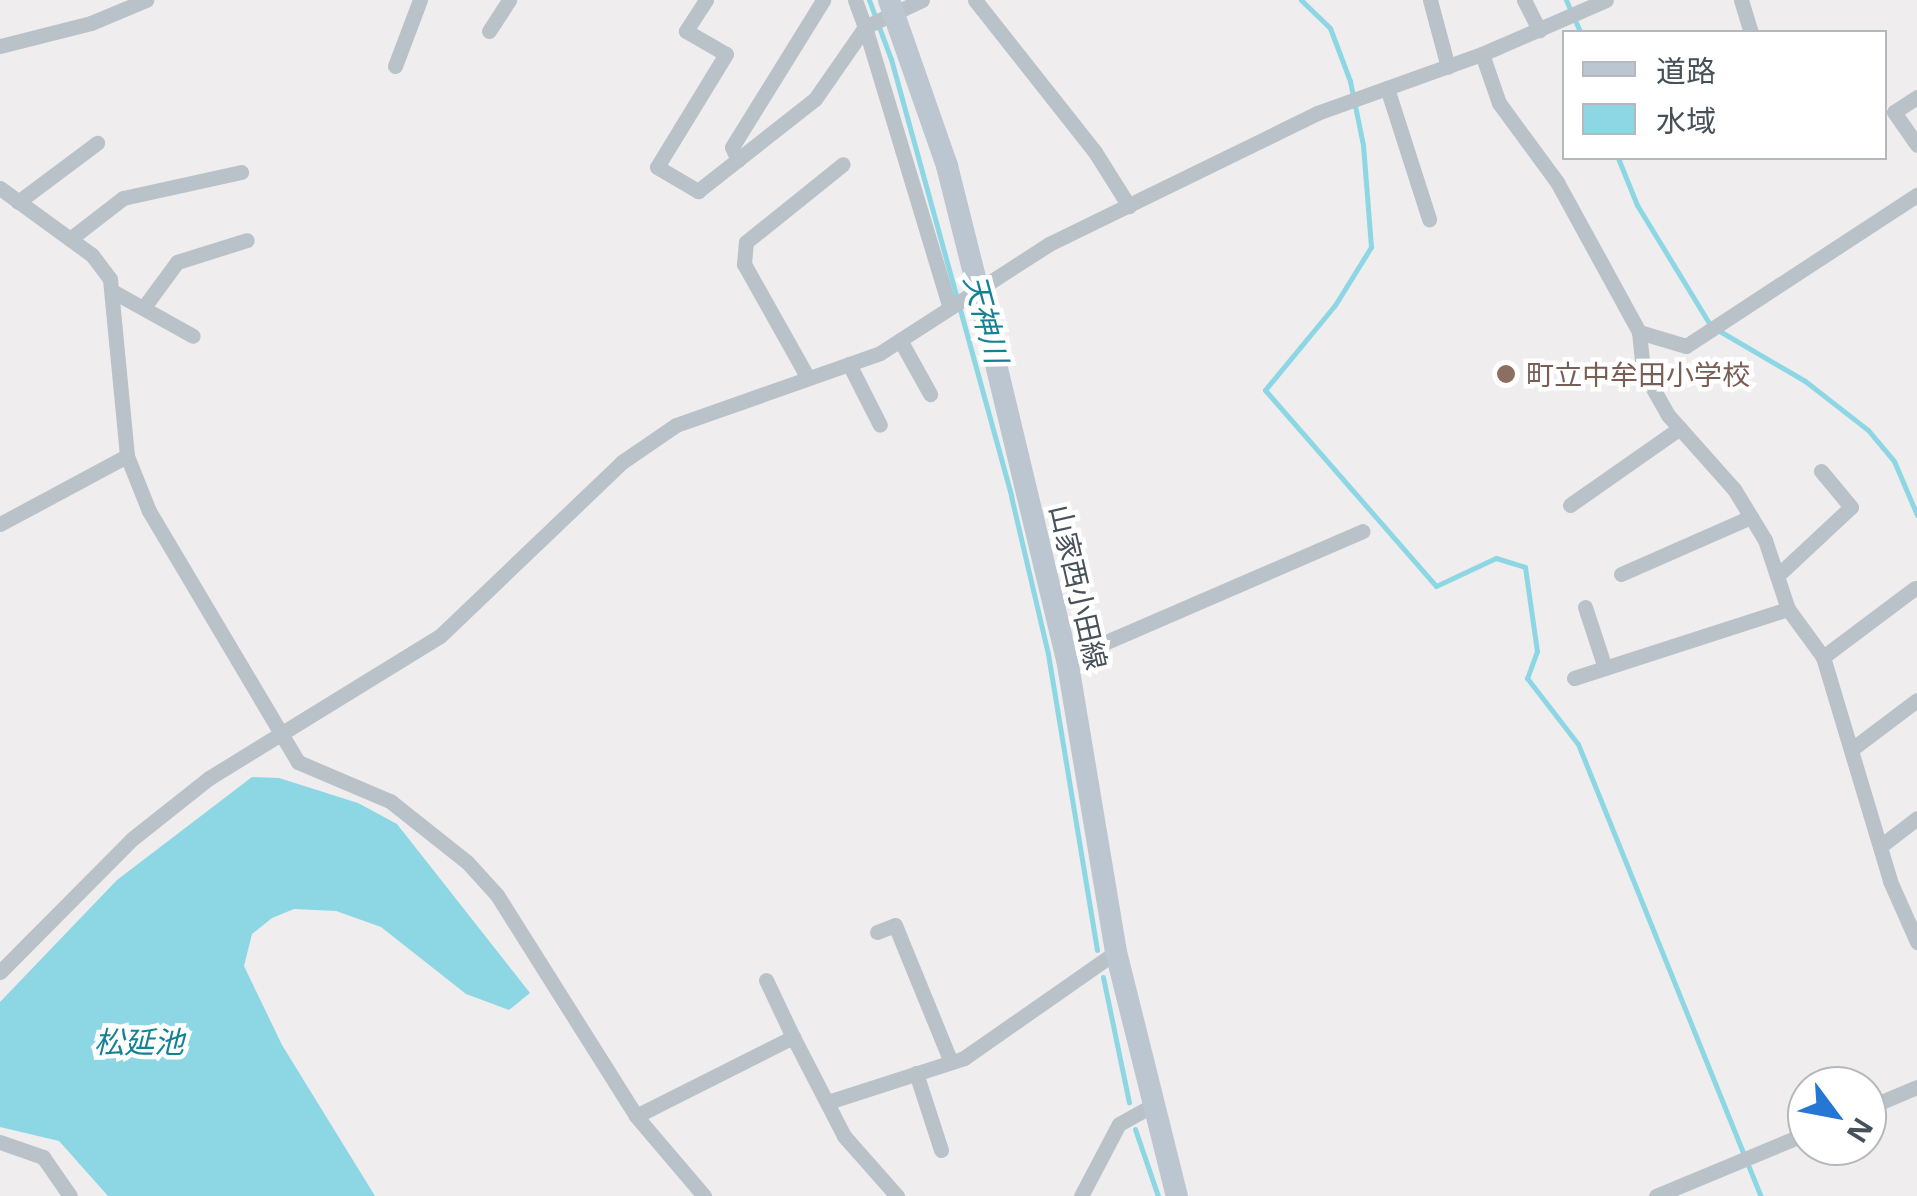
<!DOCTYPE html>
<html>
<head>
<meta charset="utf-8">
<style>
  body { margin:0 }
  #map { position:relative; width:1917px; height:1196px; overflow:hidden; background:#efeded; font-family:"Open Sans","Noto Sans JP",sans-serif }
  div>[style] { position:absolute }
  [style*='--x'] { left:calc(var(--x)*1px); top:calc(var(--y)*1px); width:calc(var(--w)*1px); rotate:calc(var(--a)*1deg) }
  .water>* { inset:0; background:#8dd7e5 }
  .stream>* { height:5px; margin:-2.5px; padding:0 2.5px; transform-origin:2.5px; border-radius:2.5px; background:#8dd7e5 }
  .minor>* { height:15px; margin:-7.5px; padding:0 7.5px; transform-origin:7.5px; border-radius:7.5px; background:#b9c2c9 }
  .secondary>* { height:22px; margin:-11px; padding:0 11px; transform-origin:11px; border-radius:11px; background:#bbc6d0 }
  .dots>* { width:28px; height:28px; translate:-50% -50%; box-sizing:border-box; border:5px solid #fff; border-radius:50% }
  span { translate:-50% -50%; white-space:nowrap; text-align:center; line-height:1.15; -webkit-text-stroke:9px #fff; paint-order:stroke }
  .education-label { font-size:28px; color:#785e54 }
  .left { translate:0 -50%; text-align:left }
  .street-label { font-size:28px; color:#465159 }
  .water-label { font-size:30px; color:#158196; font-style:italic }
  .legend { position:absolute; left:1562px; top:30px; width:325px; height:130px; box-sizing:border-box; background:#fff; border:2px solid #b5b9bd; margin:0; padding:12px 18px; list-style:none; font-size:30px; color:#465159 }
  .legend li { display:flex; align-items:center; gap:20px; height:50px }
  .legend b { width:50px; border:2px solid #b5b9bd }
  .north { position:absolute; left:1787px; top:1066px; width:100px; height:100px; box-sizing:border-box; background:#fff; border:2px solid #b5b9bd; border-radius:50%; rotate:122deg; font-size:28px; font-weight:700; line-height:40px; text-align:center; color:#465159 }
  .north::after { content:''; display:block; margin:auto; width:35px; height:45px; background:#2478d2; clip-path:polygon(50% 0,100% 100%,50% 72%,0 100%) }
</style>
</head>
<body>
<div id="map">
  <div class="water">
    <div style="clip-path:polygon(252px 777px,279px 778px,358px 803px,397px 824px,530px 993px,509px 1010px,466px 994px,381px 927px,336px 911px,294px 909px,272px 918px,252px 934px,244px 966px,282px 1045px,375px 1196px,108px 1196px,59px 1141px,0 1127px,0 1002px,117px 880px)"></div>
  </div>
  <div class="stream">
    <div style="--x:869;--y:0;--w:63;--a:69.6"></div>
    <div style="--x:891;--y:59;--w:453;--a:74.6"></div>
    <div style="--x:1011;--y:496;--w:162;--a:76.8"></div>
    <div style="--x:1048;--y:654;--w:300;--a:80.6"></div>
    <div style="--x:1301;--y:0;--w:40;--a:44"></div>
    <div style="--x:1330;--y:28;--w:57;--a:69.3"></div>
    <div style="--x:1350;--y:81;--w:65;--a:78.5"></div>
    <div style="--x:1363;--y:145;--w:102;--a:85.5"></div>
    <div style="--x:1371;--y:247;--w:68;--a:121.8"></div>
    <div style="--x:1335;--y:305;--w:110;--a:129.5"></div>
    <div style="--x:1265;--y:390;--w:260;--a:48.9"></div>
    <div style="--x:1436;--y:586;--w:66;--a:-25"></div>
    <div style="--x:1496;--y:558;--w:30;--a:17"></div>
    <div style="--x:1525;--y:567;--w:85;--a:81.9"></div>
    <div style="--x:1537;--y:651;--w:29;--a:110"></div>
    <div style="--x:1527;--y:678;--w:83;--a:52.3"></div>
    <div style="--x:1578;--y:744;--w:488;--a:68"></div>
    <div style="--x:1566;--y:0;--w:35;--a:66"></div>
    <div style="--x:1618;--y:158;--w:51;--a:68"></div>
    <div style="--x:1637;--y:205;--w:142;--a:58.6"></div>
    <div style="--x:1711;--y:326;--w:109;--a:30.3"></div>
    <div style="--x:1805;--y:381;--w:80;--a:37.9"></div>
    <div style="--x:1868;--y:430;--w:40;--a:50"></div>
    <div style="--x:1894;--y:461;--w:59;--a:66.9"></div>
    <div style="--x:1103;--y:977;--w:128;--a:78.3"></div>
    <div style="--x:1135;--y:1129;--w:71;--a:71.1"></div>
  </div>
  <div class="minor">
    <div style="--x:706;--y:0;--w:37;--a:123"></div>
    <div style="--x:686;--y:31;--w:46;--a:29.9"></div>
    <div style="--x:726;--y:54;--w:132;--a:121.4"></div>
    <div style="--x:657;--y:167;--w:48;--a:30.3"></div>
    <div style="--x:698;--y:191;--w:149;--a:-38.2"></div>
    <div style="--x:815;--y:99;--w:88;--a:-55.2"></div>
    <div style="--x:855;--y:0;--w:29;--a:70"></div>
    <div style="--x:865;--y:27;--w:63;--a:-25.3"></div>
    <div style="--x:975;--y:0;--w:194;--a:51.7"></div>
    <div style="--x:1095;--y:152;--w:64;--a:57.8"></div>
    <div style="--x:1430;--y:0;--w:69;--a:75"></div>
    <div style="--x:1524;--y:0;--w:34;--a:63"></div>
    <div style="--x:1741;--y:0;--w:34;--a:73"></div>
    <div style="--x:865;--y:27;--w:290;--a:73.2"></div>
    <div style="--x:489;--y:31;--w:37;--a:-57"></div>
    <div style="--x:0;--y:46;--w:94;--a:-14.2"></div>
    <div style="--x:91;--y:23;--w:60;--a:-22.7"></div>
    <div style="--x:1482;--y:54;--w:52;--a:70.9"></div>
    <div style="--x:1499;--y:103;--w:98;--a:53.7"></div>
    <div style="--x:1557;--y:182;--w:171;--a:61.3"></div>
    <div style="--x:1639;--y:332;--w:39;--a:84"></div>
    <div style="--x:1643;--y:371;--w:51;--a:60.4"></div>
    <div style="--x:1668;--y:415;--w:99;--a:48.3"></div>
    <div style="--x:1734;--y:489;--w:60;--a:58.7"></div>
    <div style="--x:1765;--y:540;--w:73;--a:71.6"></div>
    <div style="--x:1788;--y:609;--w:59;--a:53.9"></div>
    <div style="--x:1823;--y:657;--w:234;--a:73.3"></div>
    <div style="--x:1890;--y:881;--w:67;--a:66.1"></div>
    <div style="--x:395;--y:66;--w:71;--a:-69.3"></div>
    <div style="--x:1387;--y:88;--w:138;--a:72.2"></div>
    <div style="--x:1917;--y:97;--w:27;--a:147"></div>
    <div style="--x:1894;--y:112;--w:40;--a:55.1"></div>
    <div style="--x:738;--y:160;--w:14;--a:-115"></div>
    <div style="--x:732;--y:147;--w:173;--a:-58.2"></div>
    <div style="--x:0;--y:188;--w:114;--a:36.1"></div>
    <div style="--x:92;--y:255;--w:30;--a:53"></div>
    <div style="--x:110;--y:279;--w:178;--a:84.5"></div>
    <div style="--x:127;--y:456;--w:59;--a:68.2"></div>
    <div style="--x:149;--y:511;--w:292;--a:59.3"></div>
    <div style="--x:298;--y:762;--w:100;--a:23"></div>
    <div style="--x:390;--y:801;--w:98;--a:38.4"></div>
    <div style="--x:467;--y:862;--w:45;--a:47.7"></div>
    <div style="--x:497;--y:895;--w:261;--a:57.8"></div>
    <div style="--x:636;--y:1116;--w:105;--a:49.6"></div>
    <div style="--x:18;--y:202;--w:99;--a:-36.8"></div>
    <div style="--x:70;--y:239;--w:67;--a:-37.7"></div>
    <div style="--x:123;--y:198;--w:121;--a:-12.4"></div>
    <div style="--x:114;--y:292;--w:90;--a:29.1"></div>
    <div style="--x:144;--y:307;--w:56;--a:-53.7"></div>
    <div style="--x:177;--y:262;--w:73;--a:-17.4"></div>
    <div style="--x:1639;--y:332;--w:49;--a:16.6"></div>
    <div style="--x:1686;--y:346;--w:276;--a:-33.2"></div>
    <div style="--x:900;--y:340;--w:62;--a:60.9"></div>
    <div style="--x:849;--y:364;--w:68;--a:63.1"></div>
    <div style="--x:808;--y:378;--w:131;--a:-119.3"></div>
    <div style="--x:744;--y:264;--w:22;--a:-85"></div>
    <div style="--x:746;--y:242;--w:124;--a:-38.8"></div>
    <div style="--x:1570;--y:505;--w:134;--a:-35"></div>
    <div style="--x:0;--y:524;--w:144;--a:-28.2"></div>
    <div style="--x:1621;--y:574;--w:142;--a:-23.7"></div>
    <div style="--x:1777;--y:576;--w:101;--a:-43"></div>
    <div style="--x:1851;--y:507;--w:47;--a:-129.8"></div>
    <div style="--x:1585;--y:607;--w:64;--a:71.8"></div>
    <div style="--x:1823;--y:657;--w:115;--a:-36.9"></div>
    <div style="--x:1067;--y:659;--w:322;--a:-23.4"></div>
    <div style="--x:1574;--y:678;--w:225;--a:-17.9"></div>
    <div style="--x:1852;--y:749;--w:81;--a:-37"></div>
    <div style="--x:1882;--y:845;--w:44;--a:-37.6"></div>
    <div style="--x:877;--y:932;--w:19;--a:-21"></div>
    <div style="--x:895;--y:925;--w:148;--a:67.8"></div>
    <div style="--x:0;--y:972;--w:187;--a:-45.2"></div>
    <div style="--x:132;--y:839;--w:98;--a:-38.4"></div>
    <div style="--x:209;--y:778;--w:271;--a:-31.6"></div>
    <div style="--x:440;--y:636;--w:252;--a:-43.7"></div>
    <div style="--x:622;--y:462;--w:65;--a:-34.4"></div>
    <div style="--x:676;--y:425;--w:216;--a:-19.4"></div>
    <div style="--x:880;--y:353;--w:201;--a:-32.8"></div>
    <div style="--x:1049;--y:244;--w:298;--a:-26"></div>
    <div style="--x:1317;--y:113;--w:175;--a:-19.7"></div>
    <div style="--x:1482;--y:54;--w:135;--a:-23.5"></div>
    <div style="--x:766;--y:980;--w:63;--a:64.7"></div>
    <div style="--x:916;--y:1073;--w:81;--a:72"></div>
    <div style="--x:828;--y:1102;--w:143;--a:-17.9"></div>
    <div style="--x:964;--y:1058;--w:185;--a:-34.9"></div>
    <div style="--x:1867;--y:1108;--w:54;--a:-22.8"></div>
    <div style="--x:636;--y:1116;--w:176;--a:-26.7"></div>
    <div style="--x:793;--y:1037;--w:111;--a:62.7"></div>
    <div style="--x:844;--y:1136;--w:80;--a:48.5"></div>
    <div style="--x:0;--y:1142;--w:46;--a:19.2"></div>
    <div style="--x:43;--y:1157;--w:47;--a:55.3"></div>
    <div style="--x:1081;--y:1196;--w:81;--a:-62.2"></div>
    <div style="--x:1119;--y:1124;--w:35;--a:-29"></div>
    <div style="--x:1656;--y:1196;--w:164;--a:-22.6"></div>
  </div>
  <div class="secondary">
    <div style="--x:889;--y:0;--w:176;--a:70.7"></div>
    <div style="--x:947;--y:166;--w:123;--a:75.9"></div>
    <div style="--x:977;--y:285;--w:385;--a:76.5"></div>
    <div style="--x:1067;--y:659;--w:297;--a:80.5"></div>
    <div style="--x:1116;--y:952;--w:252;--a:76"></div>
  </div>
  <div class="dots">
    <div style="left:1506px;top:374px;background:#8d6e63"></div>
  </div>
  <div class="education-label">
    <span class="left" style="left:1526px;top:374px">町立中牟田小学校</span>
  </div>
  <div class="street-label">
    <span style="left:1079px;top:587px;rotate:77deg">山家西小田線</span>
  </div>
  <div class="water-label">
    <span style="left:986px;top:319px;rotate:75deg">天神川</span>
    <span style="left:139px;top:1042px">松延池</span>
  </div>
  <ul class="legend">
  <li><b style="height:12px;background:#bbc6d0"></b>道路</li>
  <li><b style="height:28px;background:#8dd7e5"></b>水域</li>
  </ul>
  <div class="north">N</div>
</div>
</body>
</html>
